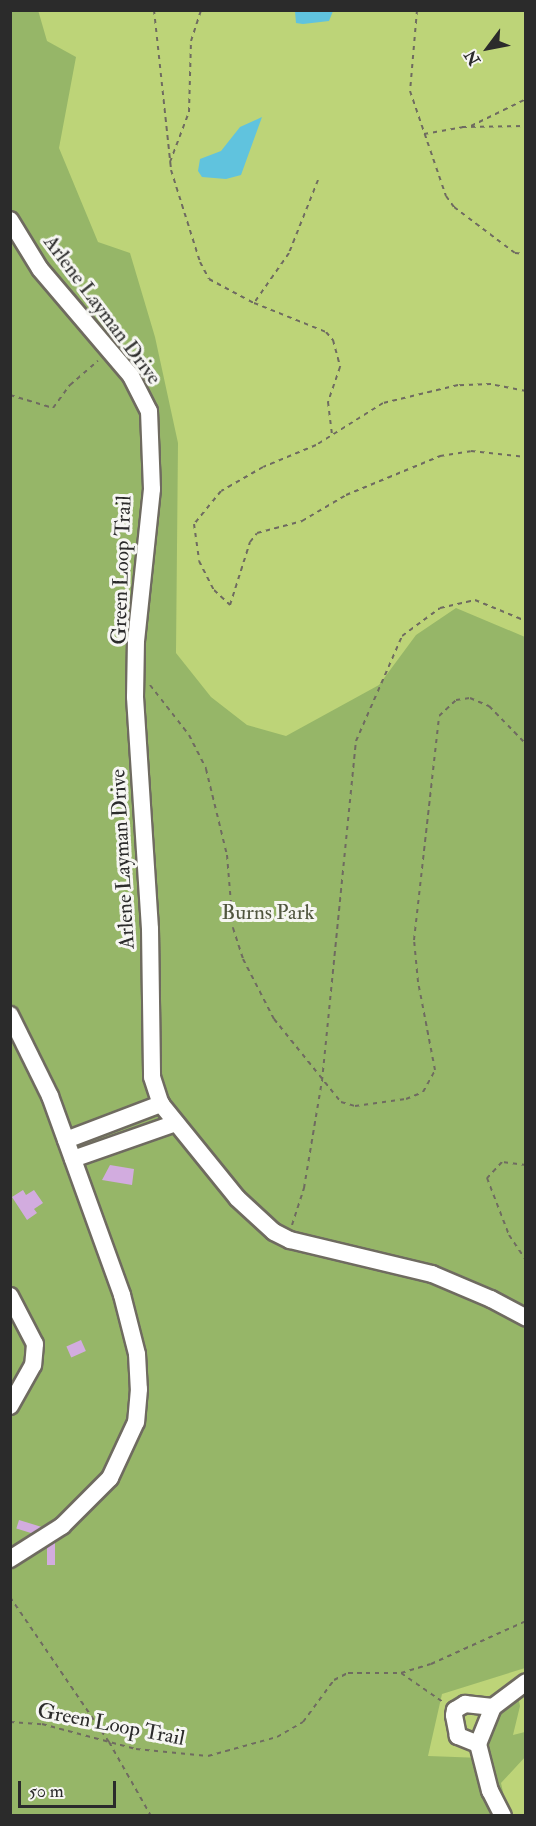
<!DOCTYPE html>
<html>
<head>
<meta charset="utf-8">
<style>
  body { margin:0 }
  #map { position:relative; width:536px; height:1826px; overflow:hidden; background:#ede1c2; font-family:"IM FELL Double Pica",serif }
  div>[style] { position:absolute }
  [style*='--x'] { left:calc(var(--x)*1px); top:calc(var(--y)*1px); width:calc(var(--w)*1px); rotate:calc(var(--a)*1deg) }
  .green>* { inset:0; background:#bdd478; transform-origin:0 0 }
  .forest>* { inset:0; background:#96b668 }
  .water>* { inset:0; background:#60c3de }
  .building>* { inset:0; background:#d2acdf; transform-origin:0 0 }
  .path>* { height:2px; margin-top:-1px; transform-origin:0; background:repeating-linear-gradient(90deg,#6f6b60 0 4.5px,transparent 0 9px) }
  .roads { filter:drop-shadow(2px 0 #6f6b60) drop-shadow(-2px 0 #6f6b60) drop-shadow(0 2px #6f6b60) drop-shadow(0 -2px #6f6b60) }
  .minor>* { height:16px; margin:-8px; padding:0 8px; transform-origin:8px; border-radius:8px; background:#fff }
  span { translate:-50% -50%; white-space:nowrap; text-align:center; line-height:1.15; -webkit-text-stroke:6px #f6f6f2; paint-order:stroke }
  .street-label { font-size:21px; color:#2b2b2b }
  .park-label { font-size:21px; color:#50553e }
  .frame { position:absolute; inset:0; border:12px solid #2b2b2b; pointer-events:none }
  .north { position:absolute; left:458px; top:18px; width:60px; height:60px; -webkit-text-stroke:4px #f6f6f2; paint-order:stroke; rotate:238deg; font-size:16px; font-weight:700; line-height:24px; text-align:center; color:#2b2b2b }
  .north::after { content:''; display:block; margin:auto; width:21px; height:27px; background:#2b2b2b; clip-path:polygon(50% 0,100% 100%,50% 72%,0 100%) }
  .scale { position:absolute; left:18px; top:1781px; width:98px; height:27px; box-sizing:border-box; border:3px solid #2b2b2b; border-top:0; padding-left:8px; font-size:18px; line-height:21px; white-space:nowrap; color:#2b2b2b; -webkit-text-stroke:4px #f6f6f2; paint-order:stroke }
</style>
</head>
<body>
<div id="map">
  <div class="green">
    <div style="left:11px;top:11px;width:514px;height:1805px"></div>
  </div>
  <div class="forest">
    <div style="clip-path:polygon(38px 10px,47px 41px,76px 57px,59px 148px,98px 242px,130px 253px,155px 337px,178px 443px,176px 653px,211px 697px,247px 725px,286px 736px,379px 685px,416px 635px,456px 608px,525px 637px,525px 1668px,442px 1694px,428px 1756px,482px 1758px,500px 1714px,517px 1692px,520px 1706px,513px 1735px,525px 1732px,526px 1756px,501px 1783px,508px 1815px,11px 1816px,10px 11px)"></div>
  </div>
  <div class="water">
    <div style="clip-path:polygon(295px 11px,333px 10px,333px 11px,329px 21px,303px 24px,296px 23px)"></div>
    <div style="clip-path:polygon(262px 117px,241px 175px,226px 179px,202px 177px,198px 171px,200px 159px,221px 151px,240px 127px)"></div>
  </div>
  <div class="building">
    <div style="clip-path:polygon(110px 1165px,134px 1169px,132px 1185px,102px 1180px)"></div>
    <div style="clip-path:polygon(23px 1190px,26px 1195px,34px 1190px,43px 1203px,34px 1209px,37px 1213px,27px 1220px,12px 1197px)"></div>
    <div style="left:81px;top:1340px;width:12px;height:16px;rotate:66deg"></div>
    <div style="left:19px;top:1520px;width:28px;height:9px;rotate:17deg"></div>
    <div style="left:47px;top:1541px;width:8px;height:24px"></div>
  </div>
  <div class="path">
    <div style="--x:154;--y:10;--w:161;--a:83.9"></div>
    <div style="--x:171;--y:170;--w:96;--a:72.5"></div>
    <div style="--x:200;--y:262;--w:19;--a:62"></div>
    <div style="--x:209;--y:279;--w:51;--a:28.1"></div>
    <div style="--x:417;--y:10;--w:81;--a:94.9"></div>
    <div style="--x:410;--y:91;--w:111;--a:71.1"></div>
    <div style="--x:446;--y:196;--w:14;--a:54"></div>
    <div style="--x:454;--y:207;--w:76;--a:37"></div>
    <div style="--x:515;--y:253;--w:11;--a:5"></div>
    <div style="--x:471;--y:126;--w:61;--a:-26.1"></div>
    <div style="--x:424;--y:134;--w:39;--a:-10"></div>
    <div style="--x:462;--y:127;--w:64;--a:-0.9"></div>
    <div style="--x:170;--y:162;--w:53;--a:-69.2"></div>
    <div style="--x:189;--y:112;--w:71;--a:-88.4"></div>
    <div style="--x:191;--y:41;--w:33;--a:-72"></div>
    <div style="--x:318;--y:180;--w:79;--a:111.7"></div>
    <div style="--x:289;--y:253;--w:61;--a:125"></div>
    <div style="--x:254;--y:303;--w:78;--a:21.9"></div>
    <div style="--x:326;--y:332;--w:11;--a:49"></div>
    <div style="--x:333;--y:340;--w:28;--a:75"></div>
    <div style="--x:340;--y:367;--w:37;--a:109"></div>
    <div style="--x:328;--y:402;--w:33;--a:83"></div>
    <div style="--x:10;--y:267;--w:16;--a:90"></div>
    <div style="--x:526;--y:391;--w:36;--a:-169"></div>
    <div style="--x:491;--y:384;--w:33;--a:178"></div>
    <div style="--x:458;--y:385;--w:77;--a:166.5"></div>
    <div style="--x:383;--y:403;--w:79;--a:147.9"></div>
    <div style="--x:316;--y:445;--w:57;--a:157.5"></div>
    <div style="--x:263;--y:467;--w:48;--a:150.3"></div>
    <div style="--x:221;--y:491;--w:43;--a:129.3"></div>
    <div style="--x:194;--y:524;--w:37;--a:82"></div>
    <div style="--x:199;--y:561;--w:33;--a:63"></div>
    <div style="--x:214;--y:590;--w:22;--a:43"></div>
    <div style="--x:230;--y:605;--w:66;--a:-72.4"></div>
    <div style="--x:250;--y:542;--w:11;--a:-52"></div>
    <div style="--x:257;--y:533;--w:47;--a:-14.9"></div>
    <div style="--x:302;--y:521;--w:51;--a:-30.6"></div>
    <div style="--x:346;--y:495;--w:102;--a:-22.5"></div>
    <div style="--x:440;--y:456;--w:31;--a:-9"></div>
    <div style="--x:471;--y:451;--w:55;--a:6.2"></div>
    <div style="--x:10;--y:395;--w:45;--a:16.8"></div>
    <div style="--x:53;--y:408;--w:29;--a:-54"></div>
    <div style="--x:70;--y:385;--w:37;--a:-41"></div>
    <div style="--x:150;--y:685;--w:63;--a:52"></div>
    <div style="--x:189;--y:735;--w:38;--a:63"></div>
    <div style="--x:206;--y:769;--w:89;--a:76.3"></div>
    <div style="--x:227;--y:855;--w:73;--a:85.3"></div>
    <div style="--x:233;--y:928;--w:33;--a:72"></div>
    <div style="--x:243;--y:959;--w:68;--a:62.7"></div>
    <div style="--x:274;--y:1019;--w:107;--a:51.1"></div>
    <div style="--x:341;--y:1102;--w:15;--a:16"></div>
    <div style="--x:355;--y:1106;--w:51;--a:-7.8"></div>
    <div style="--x:406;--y:1099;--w:18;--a:-22"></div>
    <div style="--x:423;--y:1092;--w:25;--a:-61"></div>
    <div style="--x:435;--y:1070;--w:90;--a:-100.9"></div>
    <div style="--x:418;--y:982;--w:42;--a:-95.4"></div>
    <div style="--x:414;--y:940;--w:225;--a:-83.6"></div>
    <div style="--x:439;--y:716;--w:23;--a:-43"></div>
    <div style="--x:456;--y:700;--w:14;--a:-8"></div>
    <div style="--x:470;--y:698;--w:21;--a:23"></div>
    <div style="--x:489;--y:706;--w:53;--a:45.8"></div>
    <div style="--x:526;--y:1165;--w:24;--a:-173"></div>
    <div style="--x:502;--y:1162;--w:22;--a:133"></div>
    <div style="--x:487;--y:1178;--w:61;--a:68.9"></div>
    <div style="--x:509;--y:1235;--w:30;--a:56"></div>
    <div style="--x:292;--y:1225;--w:39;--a:-72"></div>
    <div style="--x:304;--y:1188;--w:109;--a:-80.5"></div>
    <div style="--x:322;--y:1081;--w:342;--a:-84.3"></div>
    <div style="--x:356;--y:741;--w:115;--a:-66.3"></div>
    <div style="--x:402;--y:636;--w:47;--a:-36.4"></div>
    <div style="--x:440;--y:608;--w:36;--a:-13"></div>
    <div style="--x:475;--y:600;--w:55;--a:22.4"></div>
    <div style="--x:10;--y:1597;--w:176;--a:55.7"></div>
    <div style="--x:109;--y:1742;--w:85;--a:60.4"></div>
    <div style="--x:401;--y:1673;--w:51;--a:34.6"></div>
    <div style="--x:10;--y:1722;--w:32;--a:4"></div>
    <div style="--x:42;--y:1724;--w:97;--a:14.9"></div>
    <div style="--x:136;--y:1749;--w:72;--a:5.6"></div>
    <div style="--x:208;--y:1756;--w:72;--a:-15.4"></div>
    <div style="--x:277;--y:1737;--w:30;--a:-30"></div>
    <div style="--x:303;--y:1722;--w:52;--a:-53.6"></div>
    <div style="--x:334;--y:1680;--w:16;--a:-27"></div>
    <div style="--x:348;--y:1673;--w:53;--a:0"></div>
    <div style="--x:401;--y:1673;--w:31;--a:-17"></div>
    <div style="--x:431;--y:1664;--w:104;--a:-24.4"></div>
  </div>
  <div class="roads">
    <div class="minor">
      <div style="--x:10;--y:220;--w:57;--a:58.5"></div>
      <div style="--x:40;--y:269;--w:140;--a:49.6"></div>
      <div style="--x:131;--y:376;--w:39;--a:63"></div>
      <div style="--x:149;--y:411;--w:78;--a:87.8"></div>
      <div style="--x:152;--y:489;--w:152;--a:96"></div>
      <div style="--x:136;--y:640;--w:57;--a:91"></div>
      <div style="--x:135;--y:697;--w:232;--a:86.3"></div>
      <div style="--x:150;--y:929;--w:148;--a:89.2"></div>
      <div style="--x:152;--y:1077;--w:28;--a:72"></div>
      <div style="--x:161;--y:1104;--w:121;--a:51"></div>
      <div style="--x:237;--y:1198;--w:50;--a:42.6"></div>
      <div style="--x:274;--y:1232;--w:18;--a:27"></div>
      <div style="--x:290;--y:1240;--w:146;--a:13.5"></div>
      <div style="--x:432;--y:1274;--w:64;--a:23"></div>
      <div style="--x:491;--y:1299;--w:40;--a:28"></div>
      <div style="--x:10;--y:1015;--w:90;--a:63.7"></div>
      <div style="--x:50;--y:1096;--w:212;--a:70.1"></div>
      <div style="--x:122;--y:1295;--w:61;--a:75.7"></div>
      <div style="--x:137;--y:1354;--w:35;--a:87"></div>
      <div style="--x:139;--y:1389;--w:33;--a:95"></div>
      <div style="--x:136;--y:1422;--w:62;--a:114.9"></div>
      <div style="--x:110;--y:1478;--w:68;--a:135"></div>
      <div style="--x:62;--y:1526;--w:62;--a:147.6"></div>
      <div style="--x:66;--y:1140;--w:102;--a:-20.8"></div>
      <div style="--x:73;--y:1159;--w:109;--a:-19.3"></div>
      <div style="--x:10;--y:1296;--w:54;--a:62.5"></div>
      <div style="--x:35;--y:1344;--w:21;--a:95"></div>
      <div style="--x:33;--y:1365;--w:47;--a:119.3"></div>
      <div style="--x:478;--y:1744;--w:40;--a:-68"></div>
      <div style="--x:503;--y:1816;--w:28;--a:-117"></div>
      <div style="--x:490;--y:1791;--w:49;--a:-104.3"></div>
      <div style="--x:478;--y:1744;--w:22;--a:-158"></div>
      <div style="--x:458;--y:1736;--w:21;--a:-101"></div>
      <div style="--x:454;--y:1715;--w:5;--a:-79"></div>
      <div style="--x:455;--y:1710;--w:12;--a:-31"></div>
      <div style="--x:465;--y:1704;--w:28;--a:6"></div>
      <div style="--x:493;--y:1707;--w:41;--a:-37.1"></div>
    </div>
  </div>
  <div class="street-label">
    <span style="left:102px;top:310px;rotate:53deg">Arlene Layman Drive</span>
    <span style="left:122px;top:570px;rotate:-88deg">Green Loop Trail</span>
    <span style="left:123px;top:859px;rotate:-93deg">Arlene Layman Drive</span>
    <span style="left:111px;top:1725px;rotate:11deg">Green Loop Trail</span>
  </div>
  <div class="park-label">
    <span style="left:268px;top:913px">Burns Park</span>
  </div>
  <div class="frame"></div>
  <div class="north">N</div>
  <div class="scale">50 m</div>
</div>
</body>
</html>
